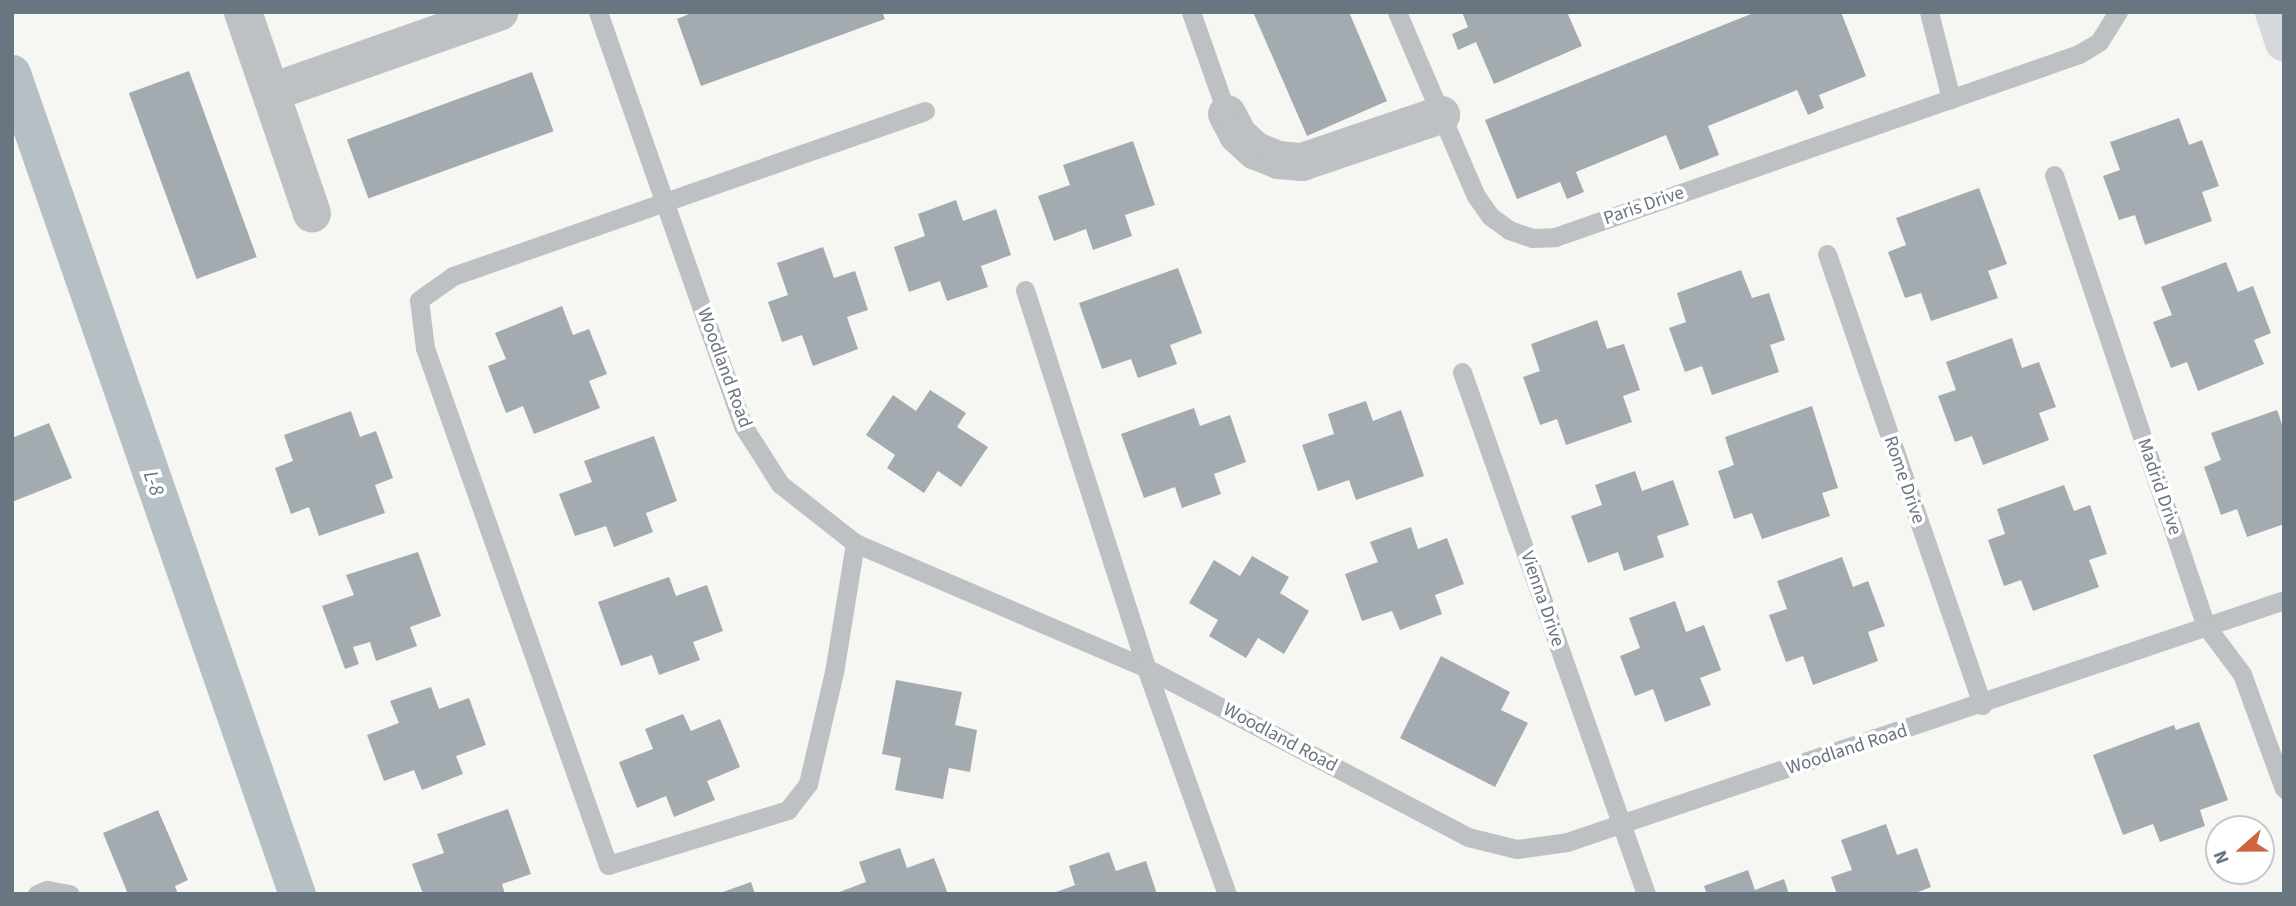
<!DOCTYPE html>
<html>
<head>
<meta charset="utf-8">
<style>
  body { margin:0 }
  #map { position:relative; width:2296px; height:906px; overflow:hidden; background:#f6f6f3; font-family:"Source Sans 3",sans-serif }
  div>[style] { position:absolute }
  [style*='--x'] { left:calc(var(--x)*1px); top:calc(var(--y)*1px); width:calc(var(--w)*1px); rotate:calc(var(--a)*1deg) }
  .canal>* { height:37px; margin:-18.5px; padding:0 18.5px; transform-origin:18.5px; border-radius:18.5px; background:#b6bfc4 }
  .building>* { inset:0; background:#a4abb0; transform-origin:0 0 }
  .lane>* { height:19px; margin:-9.5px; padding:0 9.5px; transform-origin:9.5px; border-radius:9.5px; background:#bec1c4 }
  .street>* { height:38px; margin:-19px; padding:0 19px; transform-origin:19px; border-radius:19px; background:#bec1c4 }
  .secondary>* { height:38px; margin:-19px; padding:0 19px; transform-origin:19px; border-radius:19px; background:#d5d8dc }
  span { translate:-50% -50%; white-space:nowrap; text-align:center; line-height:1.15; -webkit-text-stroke:7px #fff; paint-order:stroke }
  .street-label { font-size:19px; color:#697580 }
  .water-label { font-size:21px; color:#65757d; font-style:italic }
  .frame { position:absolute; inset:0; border:14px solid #697580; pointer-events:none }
  .north { position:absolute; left:2205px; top:815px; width:70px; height:70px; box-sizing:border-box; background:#fff; border:2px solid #c3c8cc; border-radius:50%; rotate:249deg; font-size:19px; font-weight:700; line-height:28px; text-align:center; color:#697580 }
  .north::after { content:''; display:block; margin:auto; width:24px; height:32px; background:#cc643d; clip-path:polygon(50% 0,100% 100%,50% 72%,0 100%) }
</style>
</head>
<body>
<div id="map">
  <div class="canal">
    <div style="--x:12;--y:73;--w:869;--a:70.86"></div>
  </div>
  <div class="building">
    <div style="clip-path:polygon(694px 12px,882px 12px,885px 19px,701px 86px,677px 19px)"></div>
    <div style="clip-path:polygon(1253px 12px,1349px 12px,1387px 101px,1307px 136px)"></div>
    <div style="clip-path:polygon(1462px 12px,1567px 12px,1582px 46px,1494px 84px,1476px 42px,1458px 50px,1452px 34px,1468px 27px)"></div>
    <div style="clip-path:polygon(1756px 12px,1841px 12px,1866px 76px,1819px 95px,1824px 108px,1808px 115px,1797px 90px,1708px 126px,1719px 155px,1680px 170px,1666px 135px,1576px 172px,1584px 192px,1567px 199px,1560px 182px,1517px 199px,1485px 120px)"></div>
    <div style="left:189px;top:71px;width:198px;height:64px;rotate:70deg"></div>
    <div style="left:532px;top:72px;width:63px;height:197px;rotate:70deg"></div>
    <div style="clip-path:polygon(2179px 118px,2189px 145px,2202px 140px,2219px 186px,2202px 192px,2212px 221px,2145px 245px,2135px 215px,2119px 220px,2103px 176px,2120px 170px,2110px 142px)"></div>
    <div style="clip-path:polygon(1133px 141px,1155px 205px,1125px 215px,1132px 236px,1093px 250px,1086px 229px,1054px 241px,1038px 196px,1070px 185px,1063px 165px)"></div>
    <div style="clip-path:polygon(1979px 188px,2007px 264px,1988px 271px,1998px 298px,1931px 321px,1921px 293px,1905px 298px,1888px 252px,1906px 245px,1896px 218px)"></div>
    <div style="clip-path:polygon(956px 200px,963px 221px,996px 209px,1011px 255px,981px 266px,988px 287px,947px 301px,940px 281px,909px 292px,894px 247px,925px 236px,918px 214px)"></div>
    <div style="clip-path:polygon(823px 247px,834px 278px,855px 271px,868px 310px,847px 317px,858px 349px,813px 366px,802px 335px,782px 342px,768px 302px,788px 295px,777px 263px)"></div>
    <div style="clip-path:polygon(2226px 262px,2238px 292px,2253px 286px,2271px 333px,2254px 340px,2264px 364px,2198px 391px,2187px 362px,2171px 368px,2153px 322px,2172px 315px,2161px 287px)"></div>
    <div style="clip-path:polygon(1178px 268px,1202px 333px,1170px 345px,1177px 364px,1138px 378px,1131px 359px,1102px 369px,1079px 303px)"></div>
    <div style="clip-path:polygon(1741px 270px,1752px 298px,1769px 293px,1785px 340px,1770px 345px,1779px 372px,1712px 395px,1702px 366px,1685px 372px,1669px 328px,1686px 322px,1677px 293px)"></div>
    <div style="clip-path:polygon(562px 306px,573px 335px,589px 329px,607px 374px,589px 381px,600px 408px,534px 434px,523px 406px,506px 413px,488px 366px,506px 359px,495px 333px)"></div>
    <div style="clip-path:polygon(1597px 320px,1607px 349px,1624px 344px,1640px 390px,1623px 396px,1632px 422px,1566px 445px,1557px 419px,1540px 425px,1523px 377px,1540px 371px,1531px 344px)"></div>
    <div style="clip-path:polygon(2012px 338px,2022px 368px,2039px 362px,2056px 407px,2039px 413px,2049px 440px,1983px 465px,1972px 436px,1955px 442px,1938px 396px,1956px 390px,1946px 362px)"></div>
    <div style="clip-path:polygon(930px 390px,966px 413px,957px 427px,988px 447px,961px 487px,938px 471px,924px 493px,887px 468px,895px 455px,866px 435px,893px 395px,916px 411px)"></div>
    <div style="clip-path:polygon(1366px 401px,1373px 421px,1401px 410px,1424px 476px,1356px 500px,1349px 480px,1318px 491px,1302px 445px,1334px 434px,1328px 414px)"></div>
    <div style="clip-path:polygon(1812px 406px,1838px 488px,1822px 493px,1830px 516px,1762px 539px,1752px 513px,1734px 519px,1718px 471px,1734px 465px,1725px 437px)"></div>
    <div style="clip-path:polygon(1194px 408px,1200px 426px,1230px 415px,1246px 462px,1214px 474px,1221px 494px,1182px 508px,1175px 487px,1144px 498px,1121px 434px)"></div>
    <div style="clip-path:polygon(2277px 410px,2284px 430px,2284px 524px,2247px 537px,2237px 509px,2221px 515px,2204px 467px,2221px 460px,2211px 433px)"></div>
    <div style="clip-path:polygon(351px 411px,360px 437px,376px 431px,393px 478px,375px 485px,385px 513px,319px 536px,309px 507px,291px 514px,275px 468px,293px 461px,284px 435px)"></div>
    <div style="clip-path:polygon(49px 423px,72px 478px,12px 502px,12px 438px)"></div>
    <div style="clip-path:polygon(654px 436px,677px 501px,646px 513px,653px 532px,614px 547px,606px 526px,575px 536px,559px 494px,592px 482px,584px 461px)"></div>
    <div style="clip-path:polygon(1635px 471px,1642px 491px,1673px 480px,1689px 525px,1657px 536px,1664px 557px,1624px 571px,1618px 552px,1588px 563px,1571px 516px,1602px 505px,1595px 485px)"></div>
    <div style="clip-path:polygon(2064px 485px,2074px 511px,2090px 505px,2107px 554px,2089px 560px,2099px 587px,2033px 611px,2021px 580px,2004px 586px,1988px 540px,2005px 534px,1997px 509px)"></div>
    <div style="clip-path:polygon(1411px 527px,1418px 549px,1447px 538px,1464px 584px,1435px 595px,1442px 614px,1400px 630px,1392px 611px,1362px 621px,1345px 574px,1378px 562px,1370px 542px)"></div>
    <div style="clip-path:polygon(418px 552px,441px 616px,410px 627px,417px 646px,376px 661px,370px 642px,353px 647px,359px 664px,345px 669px,322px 606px,354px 595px,346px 575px)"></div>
    <div style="clip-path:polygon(1252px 556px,1289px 577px,1280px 593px,1309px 611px,1284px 654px,1258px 638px,1246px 658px,1209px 636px,1218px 620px,1189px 603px,1214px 560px,1240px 576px)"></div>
    <div style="clip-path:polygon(1842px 557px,1853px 587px,1868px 581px,1885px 626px,1868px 632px,1878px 661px,1813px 685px,1803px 656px,1786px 662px,1769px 615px,1787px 609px,1777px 581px)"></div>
    <div style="clip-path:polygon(669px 577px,676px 596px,707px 585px,723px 631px,693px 642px,700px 660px,659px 675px,652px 655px,621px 666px,598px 602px)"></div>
    <div style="clip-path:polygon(1675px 601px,1686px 632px,1704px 625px,1721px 670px,1700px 678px,1711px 705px,1665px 722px,1653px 689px,1635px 696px,1620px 656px,1640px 648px,1629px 618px)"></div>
    <div style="clip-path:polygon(1441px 656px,1510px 692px,1501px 710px,1528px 723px,1495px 787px,1400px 738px)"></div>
    <div style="clip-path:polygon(896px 680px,962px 692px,955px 725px,977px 730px,970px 772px,949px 768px,943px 799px,895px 790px,901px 758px,882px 754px)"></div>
    <div style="clip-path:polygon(431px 687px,439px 709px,469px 698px,486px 745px,456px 756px,463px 774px,422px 790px,414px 770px,384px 781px,367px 735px,399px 723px,390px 701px)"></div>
    <div style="clip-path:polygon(683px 714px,691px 731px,720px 719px,740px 767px,707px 781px,715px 800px,674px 817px,666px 796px,637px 808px,619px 762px,653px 749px,645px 729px)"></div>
    <div style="clip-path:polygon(2199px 722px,2228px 800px,2200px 810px,2205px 826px,2160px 842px,2153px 824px,2123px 835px,2093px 755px,2174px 725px,2176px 730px)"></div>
    <div style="clip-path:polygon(508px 809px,531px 874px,502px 884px,505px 894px,423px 894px,412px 864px,444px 853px,437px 834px)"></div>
    <div style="clip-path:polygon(158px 810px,188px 880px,175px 886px,178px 894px,128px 894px,103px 833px)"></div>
    <div style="clip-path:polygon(1886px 824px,1897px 855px,1917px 848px,1931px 887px,1913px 894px,1837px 894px,1831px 877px,1852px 870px,1841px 840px)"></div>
    <div style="clip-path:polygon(900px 848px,907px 868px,934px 858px,948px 894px,834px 894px,866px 882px,859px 862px)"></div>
    <div style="clip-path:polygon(1109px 852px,1116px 871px,1146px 861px,1157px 894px,1051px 894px,1075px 885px,1069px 866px)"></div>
    <div style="clip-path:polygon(1748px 870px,1755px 890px,1784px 879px,1789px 894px,1707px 894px,1704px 886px)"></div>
    <div style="clip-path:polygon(751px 882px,755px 894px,720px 894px,720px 893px)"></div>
  </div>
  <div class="lane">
    <div style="--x:598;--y:12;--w:439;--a:70.7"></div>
    <div style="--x:743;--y:426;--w:69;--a:57.5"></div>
    <div style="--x:780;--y:484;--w:95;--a:38.2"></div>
    <div style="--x:855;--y:543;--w:317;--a:23.2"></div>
    <div style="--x:1146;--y:668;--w:364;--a:27.7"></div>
    <div style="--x:1468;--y:837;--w:50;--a:13.8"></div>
    <div style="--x:1517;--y:849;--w:50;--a:-8"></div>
    <div style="--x:1567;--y:842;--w:757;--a:-18.65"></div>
    <div style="--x:1191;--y:12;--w:108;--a:70.6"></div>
    <div style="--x:1397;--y:12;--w:200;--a:66.8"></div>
    <div style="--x:1476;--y:196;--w:24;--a:55"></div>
    <div style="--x:1490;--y:216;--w:24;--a:36"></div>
    <div style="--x:1509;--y:230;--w:24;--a:19"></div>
    <div style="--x:1532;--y:238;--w:23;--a:-2"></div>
    <div style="--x:1555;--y:237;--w:555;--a:-19.25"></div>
    <div style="--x:2079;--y:54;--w:23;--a:-31"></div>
    <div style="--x:2099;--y:42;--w:36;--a:-58"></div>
    <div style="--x:1929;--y:12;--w:90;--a:75.8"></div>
    <div style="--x:2054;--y:175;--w:476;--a:71.4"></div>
    <div style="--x:2206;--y:626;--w:60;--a:53.1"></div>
    <div style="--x:2242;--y:674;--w:122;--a:69.9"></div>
    <div style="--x:1827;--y:254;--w:477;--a:71"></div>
    <div style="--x:1025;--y:290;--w:397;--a:72.2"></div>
    <div style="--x:1146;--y:668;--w:240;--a:70.3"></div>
    <div style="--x:1462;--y:372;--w:553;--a:70.58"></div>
    <div style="--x:855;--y:543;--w:131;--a:99.2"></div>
    <div style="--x:834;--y:672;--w:115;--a:103.1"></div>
    <div style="--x:808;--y:784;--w:33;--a:128"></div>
    <div style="--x:788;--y:810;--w:188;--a:163"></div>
    <div style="--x:608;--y:865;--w:548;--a:-109.49"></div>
    <div style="--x:425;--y:348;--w:48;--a:-97.1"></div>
    <div style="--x:419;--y:300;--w:42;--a:-35.2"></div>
    <div style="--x:453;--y:276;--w:500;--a:-19.27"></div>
    <div style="--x:37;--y:894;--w:11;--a:-22"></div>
    <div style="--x:47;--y:890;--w:23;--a:10"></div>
  </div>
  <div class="street">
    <div style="--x:243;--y:12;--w:213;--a:71.1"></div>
    <div style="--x:272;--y:92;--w:241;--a:-19.4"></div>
    <div style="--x:1227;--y:114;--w:24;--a:62"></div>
    <div style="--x:1238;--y:135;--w:24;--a:42"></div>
    <div style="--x:1256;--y:151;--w:24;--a:22"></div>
    <div style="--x:1278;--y:160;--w:24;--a:5"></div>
    <div style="--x:1302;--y:162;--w:147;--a:-18.7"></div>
  </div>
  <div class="secondary">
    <div style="--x:2274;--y:12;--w:32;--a:72"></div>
  </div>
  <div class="street-label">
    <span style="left:1644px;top:206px;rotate:-19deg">Paris Drive</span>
    <span style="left:724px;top:368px;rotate:70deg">Woodland Road</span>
    <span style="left:1904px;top:480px;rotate:71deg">Rome Drive</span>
    <span style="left:2159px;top:487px;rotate:71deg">Madrid Drive</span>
    <span style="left:1542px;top:599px;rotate:71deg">Vienna Drive</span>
    <span style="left:1280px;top:738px;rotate:28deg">Woodland Road</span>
    <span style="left:1847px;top:750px;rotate:-18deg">Woodland Road</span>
  </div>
  <div class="water-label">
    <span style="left:154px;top:483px;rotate:71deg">L-8</span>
  </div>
  <div class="frame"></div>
  <div class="north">N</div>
</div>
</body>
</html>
